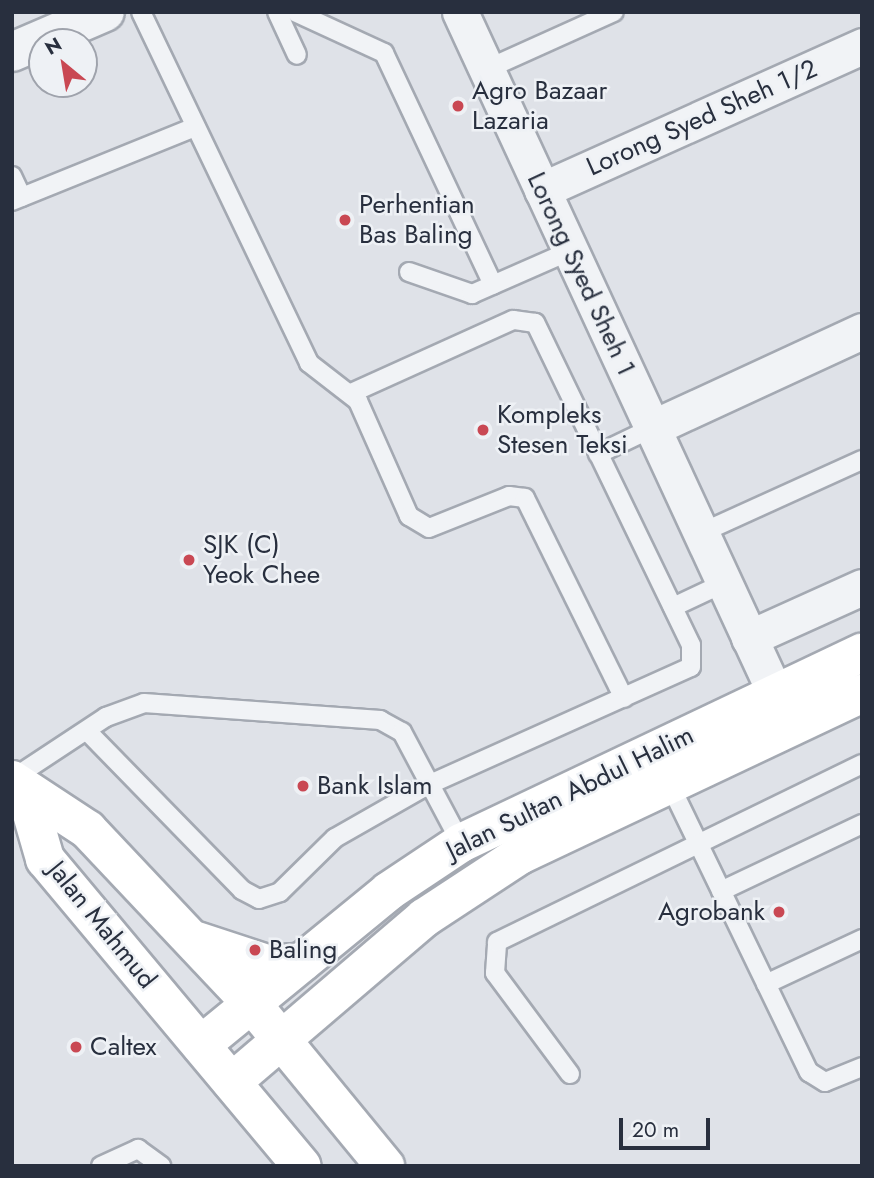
<!DOCTYPE html>
<html>
<head>
<meta charset="utf-8">
<style>
  body { margin:0 }
  #map { position:relative; width:874px; height:1178px; overflow:hidden; background:#dfe2e8; font-family:Jost,sans-serif }
  div>[style] { position:absolute }
  [style*='--x'] { left:calc(var(--x)*1px); top:calc(var(--y)*1px); width:calc(var(--w)*1px); rotate:calc(var(--a)*1deg) }
  .roads { filter:drop-shadow(2px 0 #a4a9b2) drop-shadow(-2px 0 #a4a9b2) drop-shadow(0 2px #a4a9b2) drop-shadow(0 -2px #a4a9b2) }
  .service>* { height:18px; margin:-9px; padding:0 9px; transform-origin:9px; border-radius:9px; background:#f1f3f6 }
  .minor>* { height:35px; margin:-17.5px; padding:0 17.5px; transform-origin:17.5px; border-radius:17.5px; background:#f1f3f6 }
  .tertiary>* { height:38px; margin:-19px; padding:0 19px; transform-origin:19px; border-radius:19px; background:#f1f3f6 }
  .primary>* { height:38px; margin:-19px; padding:0 19px; transform-origin:19px; border-radius:19px; background:#fff }
  .dots>* { width:19px; height:19px; translate:-50% -50%; box-sizing:border-box; border:4px solid #eef1f5; border-radius:50% }
  span { translate:-50% -50%; white-space:nowrap; text-align:center; line-height:1.15; -webkit-text-stroke:5px #eef1f5; paint-order:stroke }
  .poi-label { font-size:26px; color:#282f3e }
  .left { translate:0 -50%; text-align:left }
  .right { translate:-100% -50%; text-align:right }
  .street-label { font-size:26px; color:#282f3e }
  .frame { position:absolute; inset:0; border:14px solid #282f3e; pointer-events:none }
  .north { position:absolute; left:28px; top:28px; width:70px; height:70px; box-sizing:border-box; background:#eef1f5; border:2px solid #9fa3ac; border-radius:50%; rotate:330deg; font-size:19px; font-weight:700; line-height:28px; text-align:center; color:#282f3e }
  .north::after { content:''; display:block; margin:auto; width:24px; height:32px; background:#c94853; clip-path:polygon(50% 0,100% 100%,50% 72%,0 100%) }
  .scale { position:absolute; left:619px; top:1118px; width:91px; height:32px; box-sizing:border-box; border:4px solid #282f3e; border-top:0; padding-left:9px; font-size:21px; line-height:24px; white-space:nowrap; color:#282f3e; -webkit-text-stroke:5px #eef1f5; paint-order:stroke }
</style>
</head>
<body>
<div id="map">
  <div class="roads">
    <div class="service">
      <div style="--x:141;--y:12;--w:389;--a:64.4"></div>
      <div style="--x:309;--y:363;--w:62;--a:37.8"></div>
      <div style="--x:358;--y:401;--w:126;--a:66.1"></div>
      <div style="--x:409;--y:516;--w:23;--a:31"></div>
      <div style="--x:429;--y:528;--w:86;--a:-21.8"></div>
      <div style="--x:509;--y:496;--w:16;--a:7"></div>
      <div style="--x:525;--y:498;--w:223;--a:63.7"></div>
      <div style="--x:277;--y:12;--w:47;--a:65.1"></div>
      <div style="--x:295;--y:12;--w:98;--a:24.7"></div>
      <div style="--x:384;--y:53;--w:256;--a:64.8"></div>
      <div style="--x:487;--y:69;--w:139;--a:-24.2"></div>
      <div style="--x:12;--y:176;--w:23;--a:65"></div>
      <div style="--x:12;--y:201;--w:197;--a:-22"></div>
      <div style="--x:409;--y:272;--w:67;--a:19.2"></div>
      <div style="--x:472;--y:294;--w:107;--a:-23.7"></div>
      <div style="--x:598;--y:454;--w:60;--a:-25.7"></div>
      <div style="--x:701;--y:533;--w:177;--a:-24.4"></div>
      <div style="--x:673;--y:607;--w:56;--a:-25.2"></div>
      <div style="--x:87;--y:731;--w:222;--a:45.7"></div>
      <div style="--x:242;--y:890;--w:19;--a:28"></div>
      <div style="--x:259;--y:899;--w:22;--a:-18"></div>
      <div style="--x:280;--y:892;--w:77;--a:-44.5"></div>
      <div style="--x:335;--y:838;--w:107;--a:-29.7"></div>
      <div style="--x:428;--y:785;--w:288;--a:-24.2"></div>
      <div style="--x:691;--y:667;--w:22;--a:-90"></div>
      <div style="--x:691;--y:645;--w:358;--a:-115.8"></div>
      <div style="--x:535;--y:323;--w:22;--a:-172"></div>
      <div style="--x:513;--y:320;--w:178;--a:155.7"></div>
      <div style="--x:12;--y:779;--w:113;--a:-33.4"></div>
      <div style="--x:106;--y:717;--w:40;--a:-20.2"></div>
      <div style="--x:144;--y:703;--w:237;--a:4.1"></div>
      <div style="--x:380;--y:720;--w:25;--a:29"></div>
      <div style="--x:402;--y:732;--w:126;--a:62"></div>
      <div style="--x:670;--y:785;--w:319;--a:64.2"></div>
      <div style="--x:809;--y:1072;--w:19;--a:32"></div>
      <div style="--x:825;--y:1082;--w:40;--a:-22"></div>
      <div style="--x:721;--y:891;--w:156;--a:-25.4"></div>
      <div style="--x:766;--y:984;--w:106;--a:-25.1"></div>
      <div style="--x:570;--y:1074;--w:126;--a:-126.6"></div>
      <div style="--x:495;--y:973;--w:31;--a:-86"></div>
      <div style="--x:497;--y:942;--w:406;--a:-26"></div>
      <div style="--x:101;--y:1166;--w:41;--a:-24.7"></div>
      <div style="--x:138;--y:1149;--w:29;--a:36"></div>
    </div>
    <div class="minor">
      <div style="--x:460;--y:12;--w:781;--a:65.17"></div>
      <div style="--x:542;--y:190;--w:351;--a:-24.2"></div>
      <div style="--x:652;--y:428;--w:231;--a:-24.8"></div>
      <div style="--x:749;--y:638;--w:124;--a:-24.3"></div>
    </div>
    <div class="tertiary">
      <div style="--x:12;--y:52;--w:101;--a:-23.3"></div>
    </div>
    <div class="primary">
      <div style="--x:12;--y:780;--w:91;--a:33.3"></div>
      <div style="--x:88;--y:830;--w:239;--a:46.7"></div>
      <div style="--x:252;--y:1004;--w:210;--a:50.6"></div>
      <div style="--x:26;--y:793;--w:69;--a:73.9"></div>
      <div style="--x:45;--y:859;--w:400;--a:50.1"></div>
      <div style="--x:197;--y:941;--w:77;--a:18.2"></div>
      <div style="--x:270;--y:965;--w:32;--a:-5"></div>
      <div style="--x:201;--y:1045;--w:243;--a:-39.3"></div>
      <div style="--x:389;--y:891;--w:87;--a:-33.7"></div>
      <div style="--x:461;--y:843;--w:444;--a:-25.4"></div>
      <div style="--x:232;--y:1082;--w:253;--a:-40.5"></div>
      <div style="--x:424;--y:918;--w:115;--a:-33.3"></div>
      <div style="--x:520;--y:855;--w:378;--a:-25.3"></div>
    </div>
  </div>
  <div class="dots">
    <div style="left:458px;top:106px;background:#c94853"></div>
    <div style="left:345px;top:220px;background:#c94853"></div>
    <div style="left:483px;top:430px;background:#c94853"></div>
    <div style="left:189px;top:560px;background:#c94853"></div>
    <div style="left:303px;top:786px;background:#c94853"></div>
    <div style="left:779px;top:912px;background:#c94853"></div>
    <div style="left:255px;top:950px;background:#c94853"></div>
    <div style="left:76px;top:1047px;background:#c94853"></div>
  </div>
  <div class="poi-label">
    <span class="left" style="left:472px;top:106px">Agro Bazaar<br>Lazaria</span>
    <span class="left" style="left:359px;top:220px">Perhentian<br>Bas Baling</span>
    <span class="left" style="left:497px;top:430px">Kompleks<br>Stesen Teksi</span>
    <span class="left" style="left:203px;top:560px">SJK (C)<br>Yeok Chee</span>
    <span class="left" style="left:317px;top:786px">Bank Islam</span>
    <span class="right" style="left:765px;top:912px">Agrobank</span>
    <span class="left" style="left:269px;top:950px">Baling</span>
    <span class="left" style="left:90px;top:1047px">Caltex</span>
  </div>
  <div class="street-label">
    <span style="left:702px;top:118px;rotate:-24deg">Lorong Syed Sheh 1/2</span>
    <span style="left:581px;top:274px;rotate:65deg">Lorong Syed Sheh 1</span>
    <span style="left:570px;top:793px;rotate:-26deg">Jalan Sultan Abdul Halim</span>
    <span style="left:102px;top:925px;rotate:51deg">Jalan Mahmud</span>
  </div>
  <div class="frame"></div>
  <div class="north">N</div>
  <div class="scale">20 m</div>
</div>
</body>
</html>
